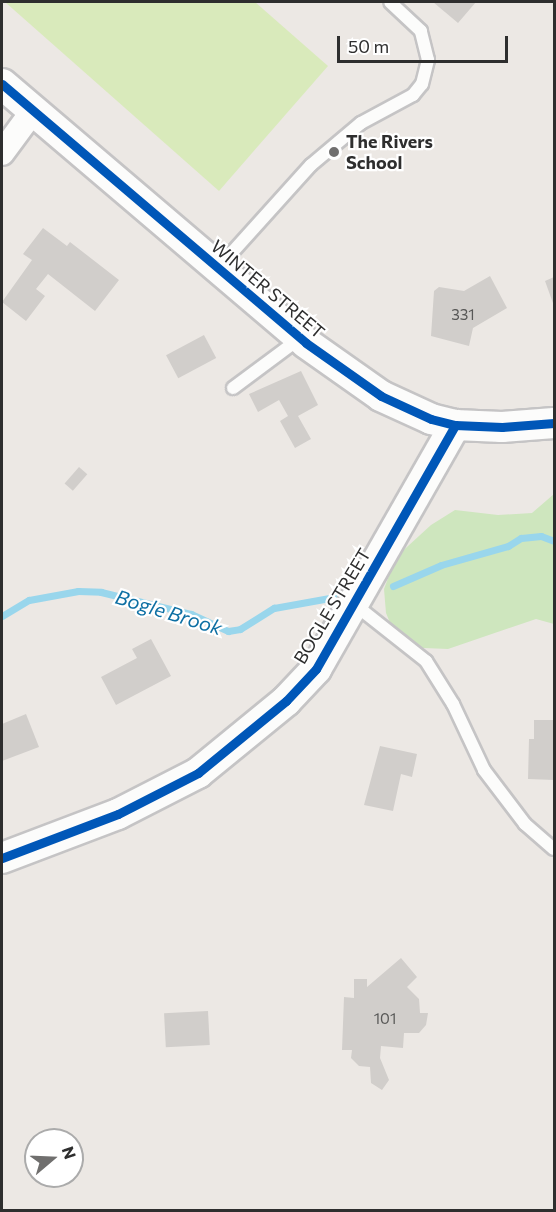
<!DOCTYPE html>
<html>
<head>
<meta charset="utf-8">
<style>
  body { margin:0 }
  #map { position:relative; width:556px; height:1212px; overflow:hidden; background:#ece8e4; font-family:Commissioner,sans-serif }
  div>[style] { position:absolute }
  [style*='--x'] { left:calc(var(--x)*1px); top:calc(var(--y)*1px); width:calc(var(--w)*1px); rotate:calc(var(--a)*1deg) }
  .green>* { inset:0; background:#cee6be }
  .pitch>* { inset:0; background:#d9eabb }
  .stream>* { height:7px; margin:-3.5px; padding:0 3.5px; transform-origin:3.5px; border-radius:3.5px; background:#99d6ec }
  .building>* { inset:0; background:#d1cecb; transform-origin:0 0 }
  .roads { filter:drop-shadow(2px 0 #c5c4c5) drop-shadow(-2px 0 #c5c4c5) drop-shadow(0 2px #c5c4c5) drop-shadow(0 -2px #c5c4c5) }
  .service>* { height:12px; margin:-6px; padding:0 6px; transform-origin:6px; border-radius:6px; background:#fcfcfb }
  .minor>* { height:24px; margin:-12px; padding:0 12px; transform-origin:12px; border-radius:12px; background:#fcfcfb }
  .tertiary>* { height:30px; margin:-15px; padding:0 15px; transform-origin:15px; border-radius:15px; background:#fcfcfb }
  .cycleway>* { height:9px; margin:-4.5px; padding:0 4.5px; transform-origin:4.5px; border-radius:4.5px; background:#0057b8 }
  .dots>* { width:16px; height:16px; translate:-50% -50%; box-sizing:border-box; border:3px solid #fff; border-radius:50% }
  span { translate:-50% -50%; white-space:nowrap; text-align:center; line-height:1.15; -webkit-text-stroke:4.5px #fff; paint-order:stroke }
  .number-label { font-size:15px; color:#585857 }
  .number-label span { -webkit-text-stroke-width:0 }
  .poi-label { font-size:18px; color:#2e2e2e; font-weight:700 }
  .left { translate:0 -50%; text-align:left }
  .street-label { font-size:18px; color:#2e2e2e }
  .water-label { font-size:20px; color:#0d6fa3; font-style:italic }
  .frame { position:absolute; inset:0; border:3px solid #2e2e2e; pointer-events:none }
  .north { position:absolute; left:24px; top:1128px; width:60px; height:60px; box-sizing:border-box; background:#fff; border:2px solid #ababab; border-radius:50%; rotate:71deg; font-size:16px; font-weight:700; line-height:24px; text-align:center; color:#2e2e2e }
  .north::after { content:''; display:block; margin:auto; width:21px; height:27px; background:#706f6e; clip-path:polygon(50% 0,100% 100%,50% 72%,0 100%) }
  .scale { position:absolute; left:337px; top:36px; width:171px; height:27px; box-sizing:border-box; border:3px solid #2e2e2e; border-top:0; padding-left:8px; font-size:18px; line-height:21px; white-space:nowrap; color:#2e2e2e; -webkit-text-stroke:4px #fff; paint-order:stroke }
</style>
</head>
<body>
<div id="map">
  <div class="green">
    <div style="clip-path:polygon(554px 494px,554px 624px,536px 619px,448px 649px,400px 647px,386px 613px,384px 589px,396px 557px,431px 525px,455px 510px,498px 515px,532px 513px)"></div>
  </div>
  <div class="pitch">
    <div style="clip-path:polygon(5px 2px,255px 2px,328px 66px,219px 191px)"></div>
  </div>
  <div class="stream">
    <div style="--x:393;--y:586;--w:52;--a:-23.6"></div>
    <div style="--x:441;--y:565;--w:70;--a:-15.8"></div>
    <div style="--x:508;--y:546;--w:15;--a:-32"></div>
    <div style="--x:521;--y:538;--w:20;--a:-6"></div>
    <div style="--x:541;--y:536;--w:14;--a:21"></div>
    <div style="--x:2;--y:616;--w:31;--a:-31"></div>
    <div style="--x:29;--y:600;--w:50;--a:-10.4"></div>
    <div style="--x:78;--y:591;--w:23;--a:2"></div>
    <div style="--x:101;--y:592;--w:93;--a:13.7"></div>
    <div style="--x:191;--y:614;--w:41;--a:24.7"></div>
    <div style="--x:228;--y:631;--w:12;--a:-9"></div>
    <div style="--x:240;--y:629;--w:40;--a:-32"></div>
    <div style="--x:274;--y:608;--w:62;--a:-10.2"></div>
  </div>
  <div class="building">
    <div style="clip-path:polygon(433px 2px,476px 2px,458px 23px)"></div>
    <div style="clip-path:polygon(43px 228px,67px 246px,70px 242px,119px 280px,95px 311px,48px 274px,36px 289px,45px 296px,26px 321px,2px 302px,32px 260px,23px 254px)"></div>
    <div style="clip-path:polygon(490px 276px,507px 308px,473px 328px,469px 346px,431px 336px,434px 291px,439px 287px,464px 291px)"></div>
    <div style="clip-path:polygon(554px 277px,554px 306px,545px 281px)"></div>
    <div style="left:204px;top:335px;width:26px;height:43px;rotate:62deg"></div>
    <div style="clip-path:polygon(301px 371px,318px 405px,298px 416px,311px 439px,295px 448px,280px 421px,288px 416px,279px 400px,258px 412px,249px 394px)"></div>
    <div style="left:79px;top:467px;width:11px;height:22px;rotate:41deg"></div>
    <div style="clip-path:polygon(151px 639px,171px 676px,116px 705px,101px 677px,137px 658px,132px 649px)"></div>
    <div style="clip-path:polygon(26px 714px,39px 747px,2px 761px,2px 724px)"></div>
    <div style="clip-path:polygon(534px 720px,554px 720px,554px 780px,528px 779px,529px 739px,534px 739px)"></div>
    <div style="clip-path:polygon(380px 746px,417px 754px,412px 777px,401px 774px,393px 811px,364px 805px)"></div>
    <div style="clip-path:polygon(401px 958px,417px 977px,407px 987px,419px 999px,420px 1013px,428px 1013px,426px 1025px,419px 1033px,404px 1033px,403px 1048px,381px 1046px,380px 1058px,389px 1080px,382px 1090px,371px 1083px,370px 1067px,359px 1066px,351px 1058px,352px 1050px,342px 1050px,344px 997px,354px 998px,354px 979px,367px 979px,367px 987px)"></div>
    <div style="left:208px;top:1011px;width:34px;height:44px;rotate:87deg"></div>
  </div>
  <div class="roads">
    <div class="service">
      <div style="--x:219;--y:267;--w:137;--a:-48"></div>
      <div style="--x:311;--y:165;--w:65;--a:-40"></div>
      <div style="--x:361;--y:123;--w:59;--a:-28.3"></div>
      <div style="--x:413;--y:95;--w:14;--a:-51"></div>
      <div style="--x:422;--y:84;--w:25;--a:-76"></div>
      <div style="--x:428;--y:60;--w:30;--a:-104"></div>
      <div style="--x:421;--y:31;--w:42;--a:-136.9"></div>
      <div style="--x:233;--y:388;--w:82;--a:-36.6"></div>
      <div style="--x:354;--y:604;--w:92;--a:38.4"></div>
      <div style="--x:426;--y:661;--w:51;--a:57.9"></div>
      <div style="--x:453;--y:704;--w:73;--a:64.8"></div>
      <div style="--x:484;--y:770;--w:68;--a:52.8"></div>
      <div style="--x:525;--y:824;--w:38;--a:41"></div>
    </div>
    <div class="minor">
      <div style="--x:2;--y:153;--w:52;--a:-53.6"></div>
    </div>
    <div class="tertiary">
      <div style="--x:2;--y:84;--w:399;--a:40.4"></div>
      <div style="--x:306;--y:343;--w:92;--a:35.2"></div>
      <div style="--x:381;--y:396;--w:55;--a:24.7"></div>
      <div style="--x:431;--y:419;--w:25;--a:14"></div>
      <div style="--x:455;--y:425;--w:47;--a:2.4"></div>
      <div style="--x:502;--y:427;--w:52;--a:-4.4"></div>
      <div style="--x:2;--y:858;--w:124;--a:-20.8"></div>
      <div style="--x:118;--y:814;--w:90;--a:-27.1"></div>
      <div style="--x:198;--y:773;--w:114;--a:-39.3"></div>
      <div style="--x:286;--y:701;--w:44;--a:-46.8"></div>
      <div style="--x:316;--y:669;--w:281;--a:-60.3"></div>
    </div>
  </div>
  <div class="cycleway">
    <div style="--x:2;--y:84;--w:399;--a:40.4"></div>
    <div style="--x:306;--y:343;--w:92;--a:35.2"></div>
    <div style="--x:381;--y:396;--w:55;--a:24.7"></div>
    <div style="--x:431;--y:419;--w:25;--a:14"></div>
    <div style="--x:455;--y:425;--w:47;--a:2.4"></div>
    <div style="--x:502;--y:427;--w:52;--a:-4.4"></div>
    <div style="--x:2;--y:858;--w:124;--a:-20.8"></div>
    <div style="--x:118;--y:814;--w:90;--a:-27.1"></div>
    <div style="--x:198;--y:773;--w:114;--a:-39.3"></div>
    <div style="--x:286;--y:701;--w:44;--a:-46.8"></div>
    <div style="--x:316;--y:669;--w:281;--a:-60.3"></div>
  </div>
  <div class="dots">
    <div style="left:334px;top:152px;background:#706f6e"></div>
  </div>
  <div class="number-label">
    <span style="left:463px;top:315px">331</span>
    <span style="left:385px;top:1019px">101</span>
  </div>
  <div class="poi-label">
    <span class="left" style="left:346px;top:152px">The Rivers<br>School</span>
  </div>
  <div class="street-label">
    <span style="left:268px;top:289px;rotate:40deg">WINTER STREET</span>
    <span style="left:332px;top:606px;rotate:-59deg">BOGLE STREET</span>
  </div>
  <div class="water-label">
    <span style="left:169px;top:612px;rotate:17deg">Bogle Brook</span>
  </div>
  <div class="frame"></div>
  <div class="north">N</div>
  <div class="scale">50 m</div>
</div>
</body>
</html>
